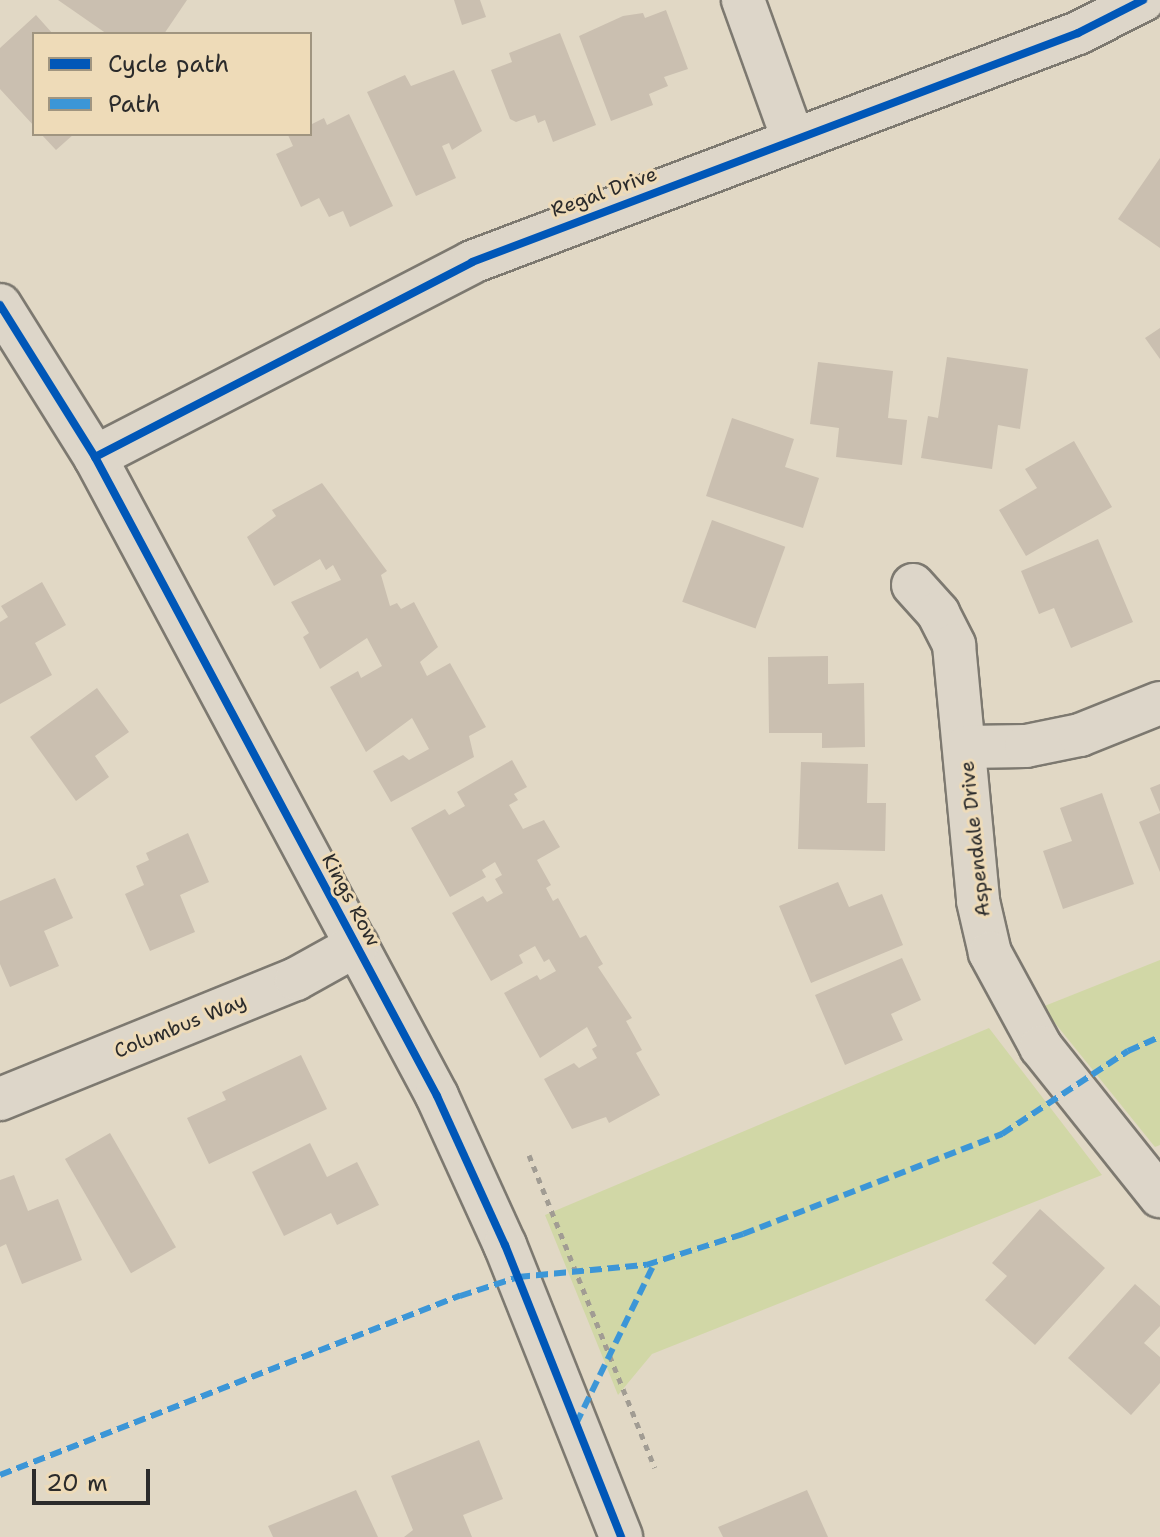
<!DOCTYPE html>
<html>
<head>
<meta charset="utf-8">
<style>
  body { margin:0 }
  #map { position:relative; width:1160px; height:1537px; overflow:hidden; background:#e1d8c5; font-family:"Shantell Sans",sans-serif }
  div>[style] { position:absolute }
  [style*='--x'] { left:calc(var(--x)*1px); top:calc(var(--y)*1px); width:calc(var(--w)*1px); rotate:calc(var(--a)*1deg) }
  .green>* { inset:0; background:#d1d7a6 }
  .building>* { inset:0; background:#cabfb0; transform-origin:0 0 }
  .path>* { height:5px; margin-top:-2.5px; transform-origin:0; background:repeating-linear-gradient(90deg,#a19c93 0 6px,transparent 0 12px) }
  .roads { filter:drop-shadow(2px 0 #7d7970) drop-shadow(-2px 0 #7d7970) drop-shadow(0 2px #7d7970) drop-shadow(0 -2px #7d7970) }
  .street>* { height:42px; margin:-21px; padding:0 21px; transform-origin:21px; border-radius:21px; background:#ddd6c9 }
  .quiet>* { height:6px; margin-top:-3px; transform-origin:0; background:repeating-linear-gradient(90deg,#3c96d7 0 12px,transparent 0 18px) }
  .cycleway>* { height:8px; margin:-4px; padding:0 4px; transform-origin:4px; border-radius:4px; background:#0057b8 }
  span { translate:-50% -50%; white-space:nowrap; text-align:center; line-height:1.15; -webkit-text-stroke:6px #eedbb8; paint-order:stroke }
  .street-label { font-size:20px; color:#2b2b2b }
  .legend { position:absolute; left:32px; top:32px; width:280px; height:104px; box-sizing:border-box; background:#eedbb8; border:2px solid #a09580; margin:0; padding:10px 14px; list-style:none; font-size:24px; color:#2b2b2b }
  .legend li { display:flex; align-items:center; gap:16px; height:40px }
  .legend b { width:40px; border:2px solid #a09580 }
  .scale { position:absolute; left:32px; top:1469px; width:118px; height:36px; box-sizing:border-box; border:4px solid #2b2b2b; border-top:0; padding-left:10px; font-size:24px; line-height:28px; white-space:nowrap; color:#2b2b2b; -webkit-text-stroke:6px #eedbb8; paint-order:stroke }
</style>
</head>
<body>
<div id="map">
  <div class="green">
    <div style="clip-path:polygon(1160px 960px,1160px 1145px,1155px 1147px,1042px 1007px)"></div>
    <div style="clip-path:polygon(989px 1028px,1102px 1175px,652px 1354px,618px 1395px,545px 1215px)"></div>
  </div>
  <div class="building">
    <div style="clip-path:polygon(58px 0,187px 0,164px 34px,107px 34px)"></div>
    <div style="clip-path:polygon(454px 0,480px 0,486px 17px,462px 25px)"></div>
    <div style="clip-path:polygon(666px 10px,688px 69px,664px 77px,668px 86px,649px 94px,653px 105px,611px 121px,579px 36px,623px 16px,643px 13px,645px 18px)"></div>
    <div style="clip-path:polygon(36px 15px,53px 34px,34px 34px,34px 126px,0 89px,0 48px)"></div>
    <div style="clip-path:polygon(560px 33px,596px 125px,553px 142px,545px 120px,538px 123px,535px 115px,516px 122px,510px 119px,491px 70px,512px 62px,509px 53px)"></div>
    <div style="clip-path:polygon(454px 70px,482px 131px,452px 150px,449px 143px,442px 146px,456px 178px,416px 196px,367px 92px,405px 75px,411px 86px)"></div>
    <div style="clip-path:polygon(349px 114px,393px 206px,350px 227px,343px 211px,329px 217px,319px 198px,301px 207px,276px 154px,293px 146px,288px 135px,310px 134px,310px 125px,324px 118px,327px 125px)"></div>
    <div style="clip-path:polygon(41px 134px,74px 134px,56px 150px)"></div>
    <div style="clip-path:polygon(1160px 158px,1160px 248px,1118px 219px)"></div>
    <div style="clip-path:polygon(1160px 328px,1160px 359px,1145px 338px)"></div>
    <div style="clip-path:polygon(947px 357px,1028px 369px,1020px 429px,998px 425px,992px 469px,921px 458px,928px 416px,938px 418px)"></div>
    <div style="clip-path:polygon(818px 362px,893px 371px,888px 418px,907px 420px,902px 465px,836px 457px,839px 428px,810px 424px)"></div>
    <div style="clip-path:polygon(732px 418px,794px 439px,785px 467px,819px 478px,803px 528px,706px 496px)"></div>
    <div style="clip-path:polygon(1074px 441px,1112px 507px,1026px 556px,999px 510px,1037px 488px,1025px 469px)"></div>
    <div style="clip-path:polygon(322px 483px,387px 571px,381px 575px,390px 606px,397px 603px,401px 609px,414px 602px,438px 647px,420px 662px,427px 676px,450px 663px,486px 727px,469px 736px,474px 757px,391px 802px,373px 771px,403px 755px,409px 760px,429px 749px,412px 718px,366px 752px,330px 687px,358px 671px,361px 678px,382px 666px,367px 638px,320px 669px,303px 637px,309px 633px,291px 602px,341px 580px,333px 565px,326px 570px,320px 559px,274px 586px,247px 537px,276px 516px,272px 510px)"></div>
    <div style="left:712px;top:520px;width:78px;height:87px;rotate:20deg"></div>
    <div style="clip-path:polygon(1098px 539px,1133px 622px,1071px 648px,1054px 608px,1039px 614px,1021px 571px)"></div>
    <div style="clip-path:polygon(42px 582px,66px 625px,35px 643px,52px 675px,0 704px,0 622px,8px 617px,1px 606px)"></div>
    <div style="clip-path:polygon(828px 656px,828px 684px,864px 683px,865px 747px,822px 748px,822px 733px,769px 733px,768px 657px)"></div>
    <div style="clip-path:polygon(97px 688px,129px 732px,95px 756px,109px 777px,76px 801px,30px 737px)"></div>
    <div style="clip-path:polygon(512px 760px,527px 787px,514px 794px,518px 800px,509px 805px,523px 829px,544px 820px,560px 847px,537px 860px,551px 885px,546px 888px,553px 901px,558px 898px,580px 938px,586px 935px,603px 964px,598px 967px,632px 1018px,626px 1021px,642px 1050px,636px 1053px,660px 1095px,609px 1123px,606px 1117px,572px 1129px,544px 1079px,574px 1063px,579px 1068px,597px 1058px,592px 1049px,597px 1046px,587px 1027px,540px 1058px,504px 993px,537px 975px,540px 980px,556px 971px,549px 959px,544px 962px,535px 946px,519px 955px,523px 963px,491px 981px,452px 913px,483px 896px,487px 902px,503px 893px,495px 879px,502px 875px,495px 862px,482px 870px,486px 877px,450px 897px,411px 828px,445px 809px,449px 815px,465px 806px,457px 792px)"></div>
    <div style="clip-path:polygon(801px 762px,868px 764px,867px 803px,886px 803px,885px 851px,798px 849px)"></div>
    <div style="clip-path:polygon(1160px 784px,1160px 812px,1150px 788px)"></div>
    <div style="clip-path:polygon(1102px 793px,1134px 884px,1063px 909px,1043px 851px,1072px 841px,1060px 808px)"></div>
    <div style="clip-path:polygon(1160px 813px,1160px 872px,1139px 822px)"></div>
    <div style="clip-path:polygon(188px 833px,209px 882px,180px 895px,195px 932px,150px 951px,125px 894px,144px 885px,136px 866px,149px 860px,146px 853px)"></div>
    <div style="clip-path:polygon(55px 878px,73px 918px,44px 931px,59px 966px,10px 987px,0 964px,0 901px)"></div>
    <div style="clip-path:polygon(838px 882px,849px 907px,882px 894px,903px 945px,811px 983px,779px 906px)"></div>
    <div style="clip-path:polygon(902px 958px,921px 1000px,891px 1014px,903px 1040px,845px 1065px,815px 995px)"></div>
    <div style="clip-path:polygon(301px 1055px,327px 1109px,209px 1164px,187px 1118px,226px 1100px,222px 1092px)"></div>
    <div style="left:110px;top:1133px;width:132px;height:52px;rotate:60deg"></div>
    <div style="clip-path:polygon(310px 1143px,327px 1177px,357px 1162px,379px 1205px,337px 1225px,331px 1213px,284px 1236px,252px 1172px)"></div>
    <div style="clip-path:polygon(14px 1175px,28px 1211px,58px 1199px,82px 1260px,22px 1284px,6px 1244px,0 1247px,0 1180px)"></div>
    <div style="clip-path:polygon(1040px 1209px,1105px 1268px,1035px 1345px,985px 1300px,1007px 1276px,992px 1263px)"></div>
    <div style="clip-path:polygon(1135px 1284px,1160px 1306px,1160px 1326px,1144px 1343px,1160px 1357px,1160px 1383px,1131px 1415px,1068px 1358px)"></div>
    <div style="clip-path:polygon(479px 1440px,503px 1499px,463px 1515px,472px 1537px,404px 1537px,413px 1530px,391px 1476px)"></div>
    <div style="clip-path:polygon(356px 1490px,378px 1537px,273px 1537px,268px 1526px)"></div>
    <div style="clip-path:polygon(807px 1490px,828px 1537px,723px 1537px,718px 1527px)"></div>
  </div>
  <div class="path">
    <div style="--x:529;--y:1155;--w:337;--a:68.1"></div>
  </div>
  <div class="roads">
    <div class="street">
      <div style="--x:743;--y:0;--w:148;--a:70.2"></div>
      <div style="--x:0;--y:305;--w:179;--a:58"></div>
      <div style="--x:95;--y:457;--w:725;--a:61.84"></div>
      <div style="--x:437;--y:1096;--w:164;--a:65.5"></div>
      <div style="--x:505;--y:1245;--w:314;--a:68.3"></div>
      <div style="--x:95;--y:457;--w:424;--a:-27.3"></div>
      <div style="--x:472;--y:262;--w:648;--a:-20.7"></div>
      <div style="--x:1078;--y:33;--w:73;--a:-26.9"></div>
      <div style="--x:913;--y:585;--w:38;--a:48"></div>
      <div style="--x:938;--y:613;--w:36;--a:63"></div>
      <div style="--x:954;--y:645;--w:257;--a:84.6"></div>
      <div style="--x:978;--y:901;--w:53;--a:77"></div>
      <div style="--x:990;--y:953;--w:107;--a:61.5"></div>
      <div style="--x:1041;--y:1047;--w:191;--a:51.4"></div>
      <div style="--x:966;--y:747;--w:60;--a:-1"></div>
      <div style="--x:1026;--y:746;--w:55;--a:-11.5"></div>
      <div style="--x:1080;--y:735;--w:86;--a:-21.8"></div>
      <div style="--x:0;--y:1099;--w:319;--a:-22.1"></div>
      <div style="--x:296;--y:979;--w:70;--a:-29.1"></div>
    </div>
  </div>
  <div class="quiet">
    <div style="--x:576;--y:1424;--w:180;--a:-64"></div>
    <div style="--x:0;--y:1475;--w:494;--a:-21.3"></div>
    <div style="--x:460;--y:1296;--w:61;--a:-18.1"></div>
    <div style="--x:518;--y:1277;--w:129;--a:-5.4"></div>
    <div style="--x:646;--y:1265;--w:102;--a:-17.7"></div>
    <div style="--x:743;--y:1234;--w:278;--a:-21.1"></div>
    <div style="--x:1002;--y:1134;--w:151;--a:-33.4"></div>
    <div style="--x:1128;--y:1051;--w:35;--a:-24"></div>
  </div>
  <div class="cycleway">
    <div style="--x:0;--y:305;--w:179;--a:58"></div>
    <div style="--x:95;--y:457;--w:725;--a:61.84"></div>
    <div style="--x:437;--y:1096;--w:164;--a:65.5"></div>
    <div style="--x:505;--y:1245;--w:314;--a:68.3"></div>
    <div style="--x:95;--y:457;--w:424;--a:-27.3"></div>
    <div style="--x:472;--y:262;--w:648;--a:-20.7"></div>
    <div style="--x:1078;--y:33;--w:73;--a:-26.9"></div>
  </div>
  <div class="street-label">
    <span style="left:604px;top:192px;rotate:-20deg">Regal Drive</span>
    <span style="left:975px;top:839px;rotate:-96deg">Aspendale Drive</span>
    <span style="left:351px;top:900px;rotate:62deg">Kings Row</span>
    <span style="left:180px;top:1026px;rotate:-22deg">Columbus Way</span>
  </div>
  <ul class="legend">
  <li><b style="height:10px;background:#0057b8"></b>Cycle path</li>
  <li><b style="height:10px;background:#3c96d7"></b>Path</li>
  </ul>
  <div class="scale">20 m</div>
</div>
</body>
</html>
